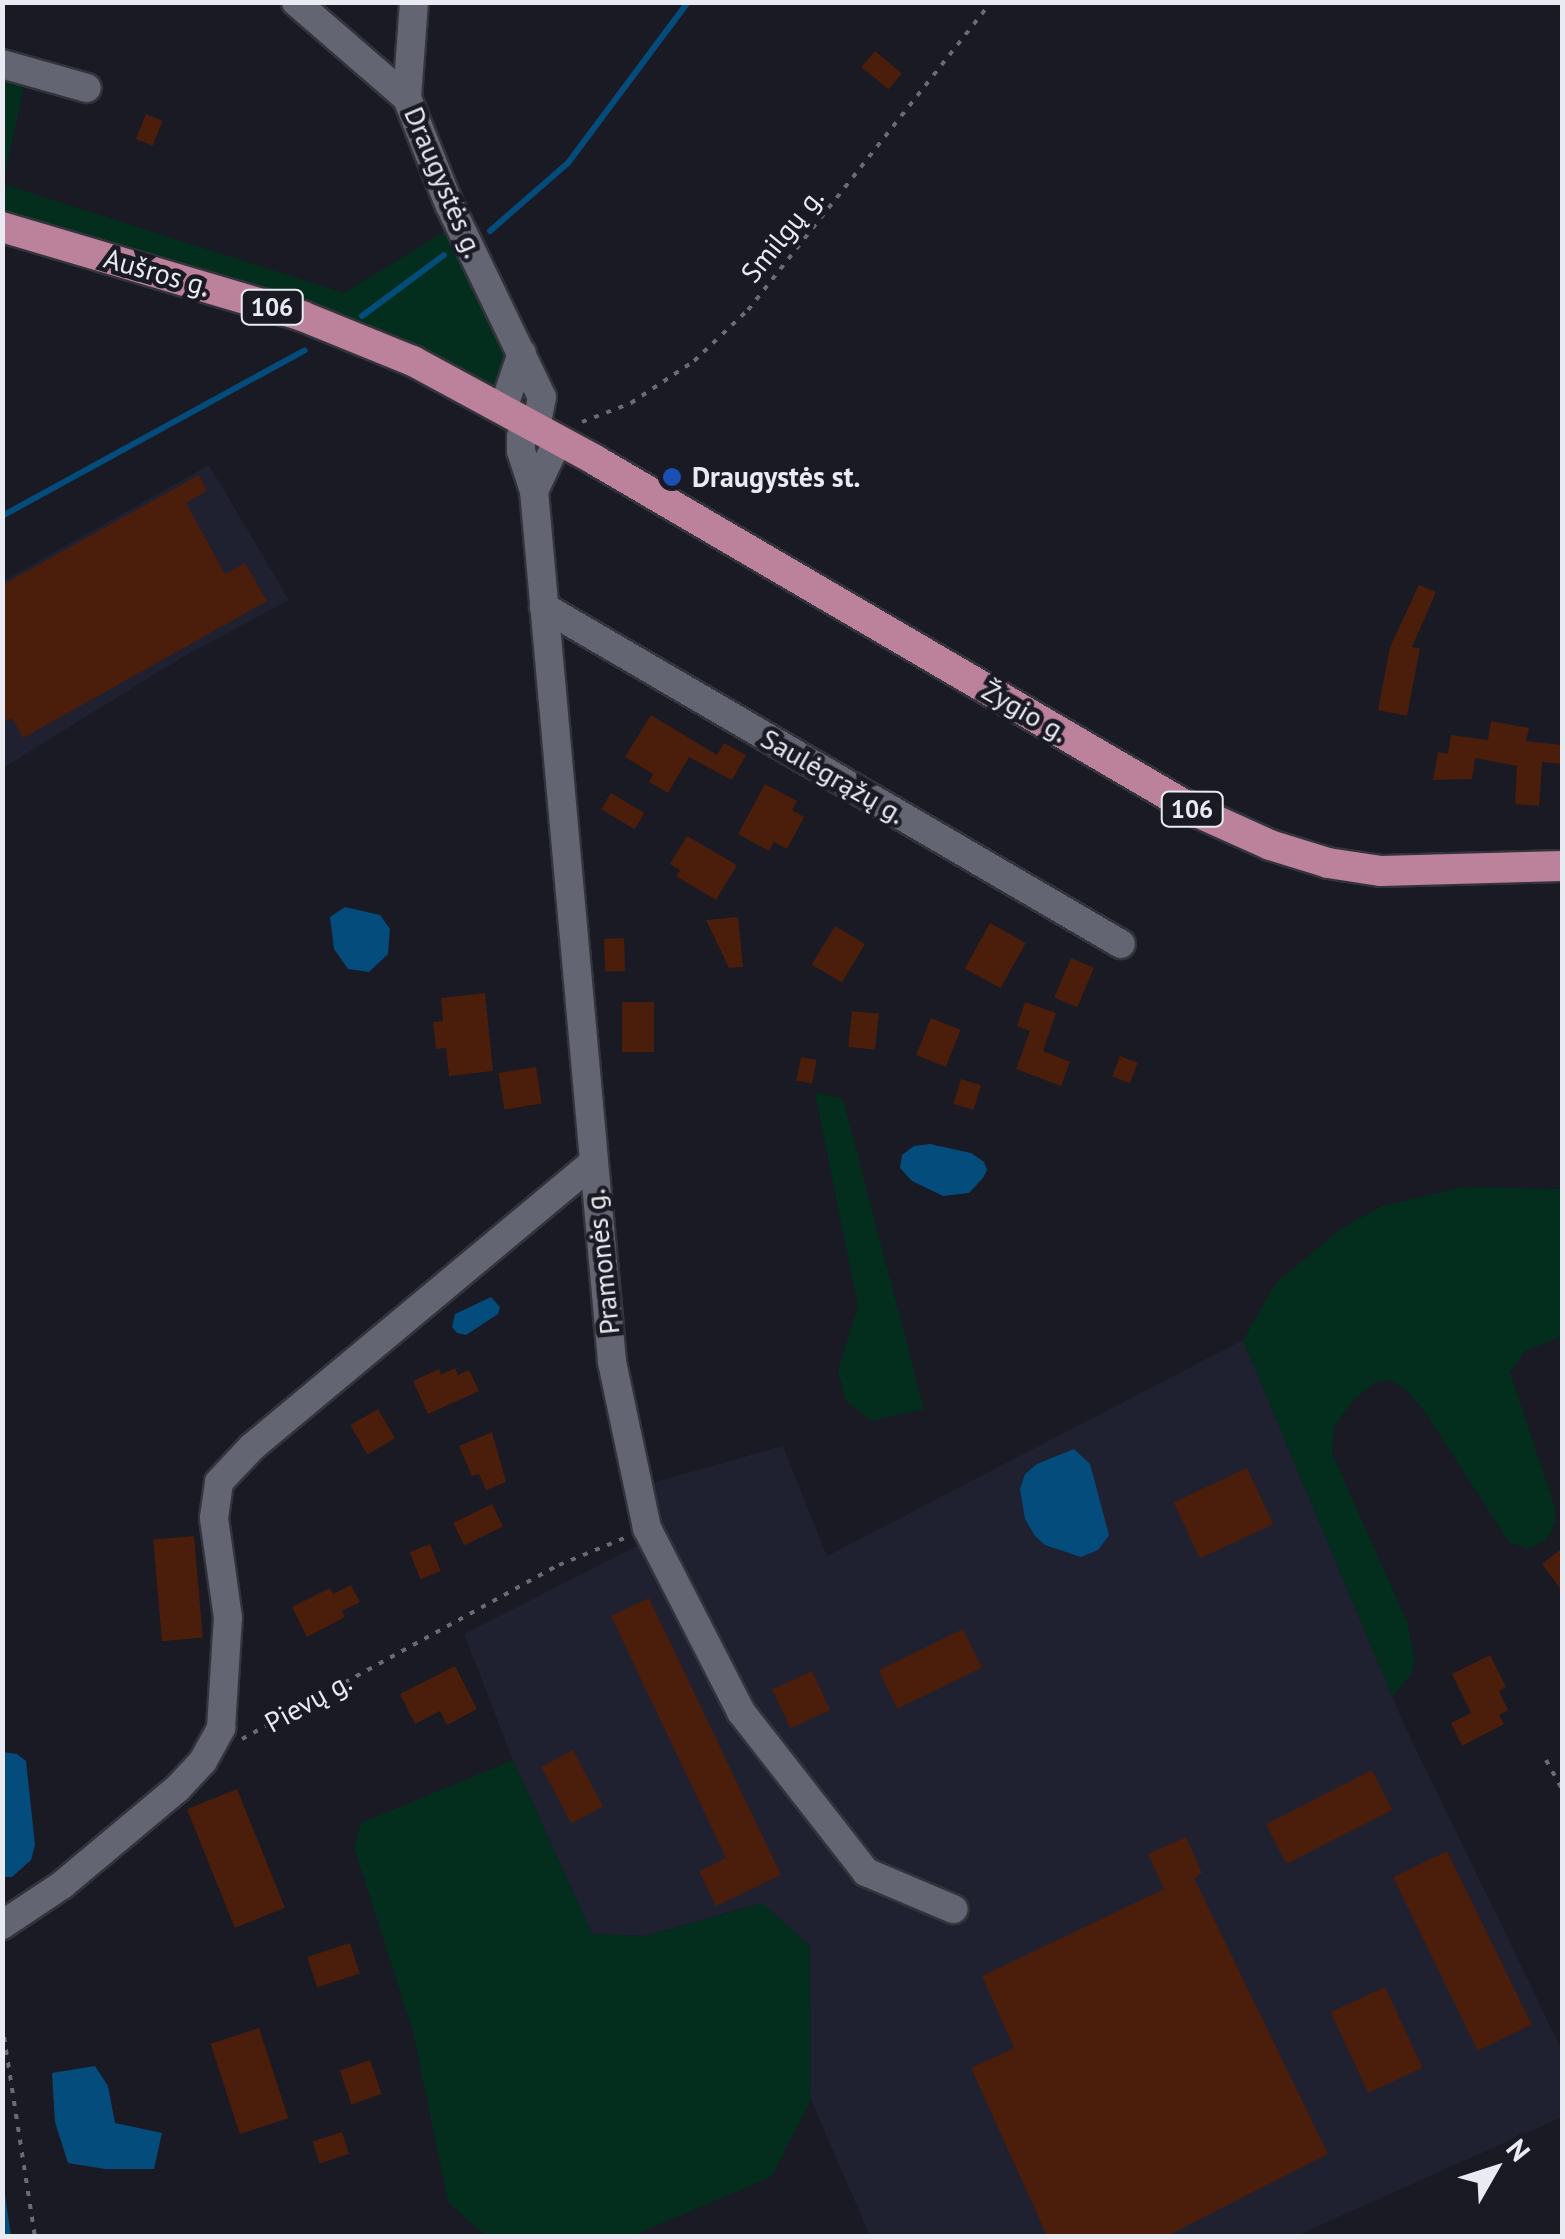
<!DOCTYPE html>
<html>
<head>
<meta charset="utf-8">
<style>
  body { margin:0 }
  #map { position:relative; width:1565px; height:2239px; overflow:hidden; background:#191a24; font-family:"PT Sans",sans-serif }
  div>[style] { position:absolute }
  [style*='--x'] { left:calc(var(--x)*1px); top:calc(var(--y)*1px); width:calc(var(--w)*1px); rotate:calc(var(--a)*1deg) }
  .built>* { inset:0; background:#1f2030 }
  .green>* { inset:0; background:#032d1c }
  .water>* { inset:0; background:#034c7c }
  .stream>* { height:6px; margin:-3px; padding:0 3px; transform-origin:3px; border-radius:3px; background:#034c7c }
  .building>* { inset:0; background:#4b1d0b; transform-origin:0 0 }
  .path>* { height:4px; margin-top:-2px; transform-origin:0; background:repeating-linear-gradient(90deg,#6a6b74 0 5px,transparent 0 13px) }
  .roads { filter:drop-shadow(2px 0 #33333b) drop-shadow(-2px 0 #33333b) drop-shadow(0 2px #33333b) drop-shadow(0 -2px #33333b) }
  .minor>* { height:28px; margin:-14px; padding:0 14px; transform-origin:14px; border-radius:14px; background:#646572 }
  .major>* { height:30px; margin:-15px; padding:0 15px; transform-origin:15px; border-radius:15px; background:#bc819b }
  .dots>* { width:28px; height:28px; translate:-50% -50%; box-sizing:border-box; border:5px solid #191a24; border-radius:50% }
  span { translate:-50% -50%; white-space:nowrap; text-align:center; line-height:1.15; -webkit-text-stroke:9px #191a24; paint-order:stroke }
  .shield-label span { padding:2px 8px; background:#191a24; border:2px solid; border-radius:8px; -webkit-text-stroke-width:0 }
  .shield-label { font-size:25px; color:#eaebf2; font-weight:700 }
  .street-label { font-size:28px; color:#eaebf2 }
  .poi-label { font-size:28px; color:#eaebf2; font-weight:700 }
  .left { translate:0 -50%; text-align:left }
  .frame { position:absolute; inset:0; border:5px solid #eaebf2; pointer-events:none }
  .north { position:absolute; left:1445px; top:2119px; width:100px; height:100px; -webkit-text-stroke:8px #191a24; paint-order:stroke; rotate:51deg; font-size:28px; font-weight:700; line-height:40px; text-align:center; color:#eaebf2 }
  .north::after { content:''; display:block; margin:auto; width:35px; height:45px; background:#eaebf2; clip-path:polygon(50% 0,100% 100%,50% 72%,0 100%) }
</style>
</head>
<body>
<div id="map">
  <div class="built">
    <div style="clip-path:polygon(209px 465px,289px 600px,181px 658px,3px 768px,3px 581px)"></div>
    <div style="clip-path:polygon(1243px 1340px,1403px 1722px,1562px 2050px,1562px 2117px,1296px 2236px,870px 2236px,811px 2100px,810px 1946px,761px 1903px,646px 1936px,592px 1934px,513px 1760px,464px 1634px,664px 1532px,648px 1484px,783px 1446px,827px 1556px)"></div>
  </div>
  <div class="green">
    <div style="clip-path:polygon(2px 81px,24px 87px,3px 184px,344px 293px,450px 228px,509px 354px,498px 382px,487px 384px,297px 298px,3px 210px)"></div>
    <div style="clip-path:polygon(815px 1092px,843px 1099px,924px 1409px,872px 1421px,846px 1401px,838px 1370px,858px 1306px)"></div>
    <div style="clip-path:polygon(1463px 1187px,1562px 1189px,1562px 1336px,1525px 1351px,1510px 1372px,1555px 1508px,1555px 1523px,1545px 1541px,1527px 1549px,1509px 1542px,1423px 1409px,1404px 1388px,1389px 1380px,1374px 1383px,1352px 1401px,1334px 1427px,1332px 1453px,1407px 1622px,1415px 1661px,1411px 1675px,1392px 1696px,1243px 1340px,1276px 1283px,1342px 1228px,1382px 1206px)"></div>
    <div style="clip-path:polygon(513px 1760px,592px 1934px,646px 1936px,762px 1903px,810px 1946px,811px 2100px,771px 2177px,632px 2236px,486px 2236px,448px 2202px,413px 2032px,354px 1847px,361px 1823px)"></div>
  </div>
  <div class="water">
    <div style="clip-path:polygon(345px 907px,380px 915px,390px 929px,388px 954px,369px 972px,348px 969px,334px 949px,330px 917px)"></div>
    <div style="clip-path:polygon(930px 1144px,971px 1153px,984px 1162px,987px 1170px,983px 1178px,969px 1193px,943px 1196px,912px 1181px,900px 1168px,902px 1155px,914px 1146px)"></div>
    <div style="clip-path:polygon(491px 1297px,500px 1307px,498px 1314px,466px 1335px,457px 1333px,452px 1327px,455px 1314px)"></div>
    <div style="clip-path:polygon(1074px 1449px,1090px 1464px,1109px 1535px,1098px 1550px,1081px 1557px,1045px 1545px,1035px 1536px,1025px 1519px,1020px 1489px,1025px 1474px,1037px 1464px)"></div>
    <div style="clip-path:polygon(3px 1752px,17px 1754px,26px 1761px,35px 1845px,31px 1860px,12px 1877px,3px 1877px)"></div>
    <div style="clip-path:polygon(95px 2066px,108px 2086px,115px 2123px,162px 2133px,154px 2169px,105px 2169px,68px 2163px,55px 2122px,52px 2073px)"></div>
  </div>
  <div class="stream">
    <div style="--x:490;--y:231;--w:103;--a:-41.1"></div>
    <div style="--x:568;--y:163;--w:201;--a:-53.3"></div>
    <div style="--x:362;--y:316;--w:102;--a:-36.6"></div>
    <div style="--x:2;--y:516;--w:345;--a:-28.7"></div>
    <div style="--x:2;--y:2195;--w:41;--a:81.7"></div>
  </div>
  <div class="building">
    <div style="left:875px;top:51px;width:35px;height:21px;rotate:40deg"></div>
    <div style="left:146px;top:114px;width:18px;height:27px;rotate:22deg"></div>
    <div style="clip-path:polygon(199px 475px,207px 491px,186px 503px,225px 574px,245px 563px,267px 601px,23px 738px,12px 718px,2px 723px,2px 585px)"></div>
    <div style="clip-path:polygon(1419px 585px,1436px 592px,1412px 647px,1420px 648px,1407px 716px,1378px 710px,1390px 647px)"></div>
    <div style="clip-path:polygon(651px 715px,717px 755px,724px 743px,746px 755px,732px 780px,689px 757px,668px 793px,649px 782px,653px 774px,625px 757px)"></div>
    <div style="clip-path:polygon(1491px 721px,1529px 728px,1526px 741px,1562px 745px,1562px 764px,1542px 762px,1539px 806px,1515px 804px,1517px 766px,1475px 758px,1472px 779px,1433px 780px,1438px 752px,1448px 754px,1451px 735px,1488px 740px)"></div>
    <div style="clip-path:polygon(765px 784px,797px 801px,792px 810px,804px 817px,787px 849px,774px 842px,769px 851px,738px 834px)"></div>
    <div style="left:611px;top:793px;width:39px;height:19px;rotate:31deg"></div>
    <div style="clip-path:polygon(687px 836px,737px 865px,716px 900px,676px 876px,680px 870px,670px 864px)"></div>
    <div style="clip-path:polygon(738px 917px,743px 967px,729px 968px,706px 920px)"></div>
    <div style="left:990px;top:923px;width:41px;height:52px;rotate:29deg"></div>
    <div style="left:835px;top:926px;width:35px;height:45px;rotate:31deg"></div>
    <div style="left:624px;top:938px;width:33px;height:20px;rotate:88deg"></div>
    <div style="left:1071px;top:958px;width:25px;height:43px;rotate:23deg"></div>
    <div style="clip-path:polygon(485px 993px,493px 1071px,449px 1076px,446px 1048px,436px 1049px,433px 1022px,443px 1021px,441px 998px)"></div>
    <div style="left:622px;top:1002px;width:32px;height:50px"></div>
    <div style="clip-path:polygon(1025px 1002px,1056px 1013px,1043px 1051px,1070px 1062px,1061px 1086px,1016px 1069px,1030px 1031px,1017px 1026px)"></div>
    <div style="left:852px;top:1011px;width:27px;height:36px;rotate:6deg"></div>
    <div style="left:931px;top:1018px;width:32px;height:40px;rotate:22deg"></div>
    <div style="left:1120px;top:1056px;width:19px;height:22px;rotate:21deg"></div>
    <div style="left:801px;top:1057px;width:16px;height:24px;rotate:11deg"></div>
    <div style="left:536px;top:1067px;width:37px;height:38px;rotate:81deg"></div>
    <div style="left:961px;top:1079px;width:21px;height:26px;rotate:17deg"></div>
    <div style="clip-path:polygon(455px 1368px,458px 1375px,469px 1370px,479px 1391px,428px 1414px,413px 1381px,439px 1369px,441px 1375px)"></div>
    <div style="left:378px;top:1409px;width:34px;height:32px;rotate:60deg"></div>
    <div style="clip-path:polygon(492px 1432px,506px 1482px,486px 1490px,479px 1474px,472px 1476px,459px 1446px)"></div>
    <div style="left:1247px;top:1468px;width:62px;height:81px;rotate:65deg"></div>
    <div style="left:492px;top:1504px;width:25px;height:43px;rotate:64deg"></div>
    <div style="left:194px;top:1536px;width:102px;height:41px;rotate:85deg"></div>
    <div style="left:430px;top:1544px;width:29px;height:22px;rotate:68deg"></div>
    <div style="clip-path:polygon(1562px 1548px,1562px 1591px,1542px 1564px)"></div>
    <div style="clip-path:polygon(351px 1585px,360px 1602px,342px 1611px,345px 1617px,307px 1637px,292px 1607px,330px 1588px,333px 1594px)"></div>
    <div style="clip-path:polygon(649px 1598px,781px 1875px,716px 1906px,699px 1871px,726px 1858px,611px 1616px)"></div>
    <div style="left:963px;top:1629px;width:43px;height:94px;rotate:64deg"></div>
    <div style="clip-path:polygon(1490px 1655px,1506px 1687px,1499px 1691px,1508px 1710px,1499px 1715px,1504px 1724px,1462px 1746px,1451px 1723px,1471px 1713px,1452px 1674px)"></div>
    <div style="clip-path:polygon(455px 1666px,477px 1709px,447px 1725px,440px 1711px,415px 1724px,400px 1694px)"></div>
    <div style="left:812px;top:1671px;width:43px;height:44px;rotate:65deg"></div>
    <div style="left:573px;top:1750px;width:64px;height:36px;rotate:62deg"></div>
    <div style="left:1372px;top:1770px;width:45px;height:119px;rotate:63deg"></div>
    <div style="left:237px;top:1789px;width:128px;height:54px;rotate:68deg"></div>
    <div style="clip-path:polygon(1186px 1837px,1202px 1873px,1194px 1878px,1328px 2154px,1167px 2236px,1047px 2236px,971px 2068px,1014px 2048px,982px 1976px,1164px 1889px,1148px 1854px)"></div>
    <div style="left:1447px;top:1851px;width:193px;height:60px;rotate:64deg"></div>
    <div style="left:350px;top:1943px;width:32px;height:45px;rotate:72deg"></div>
    <div style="left:1385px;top:1987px;width:89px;height:60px;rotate:65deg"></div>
    <div style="left:259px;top:2028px;width:95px;height:51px;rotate:72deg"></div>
    <div style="left:370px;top:2060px;width:36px;height:32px;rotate:71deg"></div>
    <div style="left:342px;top:2132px;width:23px;height:31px;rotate:72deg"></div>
  </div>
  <div class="path">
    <div style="--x:582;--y:422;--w:53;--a:-21.2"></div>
    <div style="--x:631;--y:403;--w:76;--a:-33.7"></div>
    <div style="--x:694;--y:361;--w:74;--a:-43.4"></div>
    <div style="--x:748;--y:310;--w:392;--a:-51.7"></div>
    <div style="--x:242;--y:1739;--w:362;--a:-28.8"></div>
    <div style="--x:559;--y:1565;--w:74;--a:-22.4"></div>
    <div style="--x:1546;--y:1760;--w:33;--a:61"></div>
    <div style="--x:2;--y:2024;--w:215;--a:81.2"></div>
  </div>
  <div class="roads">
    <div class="minor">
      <div style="--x:296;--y:2;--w:147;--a:40.9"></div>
      <div style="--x:414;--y:2;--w:96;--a:94.2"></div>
      <div style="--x:407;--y:98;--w:114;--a:68.4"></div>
      <div style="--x:449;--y:204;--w:214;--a:64.3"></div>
      <div style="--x:542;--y:397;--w:31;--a:101"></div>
      <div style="--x:2;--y:64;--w:88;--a:15.8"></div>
      <div style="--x:503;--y:409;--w:59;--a:-71.3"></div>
      <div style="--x:527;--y:422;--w:16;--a:112"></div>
      <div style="--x:521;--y:437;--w:14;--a:90"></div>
      <div style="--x:521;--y:451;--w:42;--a:72"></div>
      <div style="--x:534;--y:491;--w:874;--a:84.88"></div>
      <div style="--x:612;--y:1362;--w:170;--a:78.1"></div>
      <div style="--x:647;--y:1528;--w:207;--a:62.9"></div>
      <div style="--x:741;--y:1712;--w:203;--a:52"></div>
      <div style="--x:866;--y:1872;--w:95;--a:23"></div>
      <div style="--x:534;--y:491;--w:56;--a:-64.8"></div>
      <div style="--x:544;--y:607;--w:668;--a:30.29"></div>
      <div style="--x:2;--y:1925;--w:72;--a:-33.7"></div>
      <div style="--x:62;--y:1885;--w:150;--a:-39.9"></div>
      <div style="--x:177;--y:1789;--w:38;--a:-47"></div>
      <div style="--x:203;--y:1761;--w:38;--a:-61"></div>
      <div style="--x:221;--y:1728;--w:110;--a:-86.4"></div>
      <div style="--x:228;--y:1618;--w:101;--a:-98"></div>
      <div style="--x:214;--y:1518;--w:36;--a:-82"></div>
      <div style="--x:219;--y:1482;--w:48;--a:-46.7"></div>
      <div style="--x:252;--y:1447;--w:442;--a:-39.8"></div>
    </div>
    <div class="major">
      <div style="--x:2;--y:227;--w:313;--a:16.5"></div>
      <div style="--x:302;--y:316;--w:120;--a:22.1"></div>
      <div style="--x:413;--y:361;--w:207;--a:28.5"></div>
      <div style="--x:595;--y:460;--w:697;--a:30.32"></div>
      <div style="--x:1197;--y:812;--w:80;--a:24.3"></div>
      <div style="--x:1270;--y:845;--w:61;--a:17.2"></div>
      <div style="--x:1328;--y:863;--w:54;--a:8.6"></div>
      <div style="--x:1381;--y:871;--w:181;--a:-1.6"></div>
    </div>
  </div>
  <div class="dots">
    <div style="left:672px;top:477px;background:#1a4fb4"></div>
  </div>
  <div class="shield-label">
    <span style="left:272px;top:307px">106</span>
    <span style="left:1192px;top:809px">106</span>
  </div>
  <div class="street-label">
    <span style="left:444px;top:182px;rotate:67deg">Draugystės g.</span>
    <span style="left:782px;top:235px;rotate:-51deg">Smilgų g.</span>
    <span style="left:157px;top:272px;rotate:16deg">Aušros g.</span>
    <span style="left:1025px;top:711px;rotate:30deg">Žygio g.</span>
    <span style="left:833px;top:776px;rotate:30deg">Saulėgrąžų g.</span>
    <span style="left:602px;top:1262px;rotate:-96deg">Pramonės g.</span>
    <span style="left:308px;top:1702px;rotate:-29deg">Pievų g.</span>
  </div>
  <div class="poi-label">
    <span class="left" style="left:692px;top:477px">Draugystės st.</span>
  </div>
  <div class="frame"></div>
  <div class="north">N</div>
</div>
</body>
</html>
